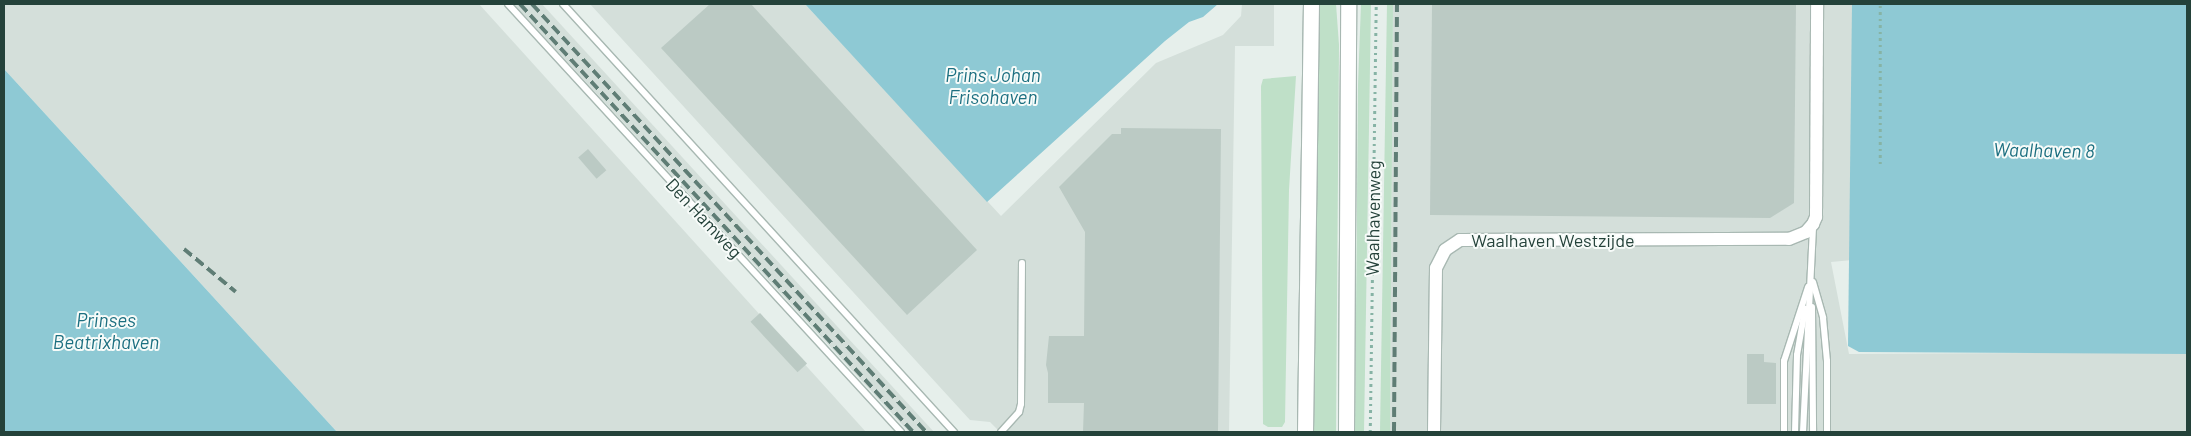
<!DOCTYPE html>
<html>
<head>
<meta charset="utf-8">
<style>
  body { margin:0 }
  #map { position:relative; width:2191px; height:436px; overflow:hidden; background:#e6efeb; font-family:Barlow,sans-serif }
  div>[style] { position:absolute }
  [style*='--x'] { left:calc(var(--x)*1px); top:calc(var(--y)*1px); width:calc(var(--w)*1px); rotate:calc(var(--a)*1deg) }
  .built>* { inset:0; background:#d4dfda }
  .green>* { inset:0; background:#bfe0c8 }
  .water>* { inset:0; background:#8ec9d4 }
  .building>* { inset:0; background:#bbcac4; transform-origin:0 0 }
  .path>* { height:2.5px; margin-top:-1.25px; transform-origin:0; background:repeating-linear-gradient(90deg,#86b3a5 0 2.5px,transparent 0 6.5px) }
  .roads { filter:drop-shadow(1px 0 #a8b8b2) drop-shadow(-1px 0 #a8b8b2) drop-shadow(0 1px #a8b8b2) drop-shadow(0 -1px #a8b8b2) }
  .lane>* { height:6px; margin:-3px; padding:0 3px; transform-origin:3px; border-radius:3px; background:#fff }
  .street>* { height:12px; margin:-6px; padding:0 6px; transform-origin:6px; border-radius:6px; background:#fff }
  .secondary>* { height:15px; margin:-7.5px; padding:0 7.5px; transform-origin:7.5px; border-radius:7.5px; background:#fff }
  .rail>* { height:4px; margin-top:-2px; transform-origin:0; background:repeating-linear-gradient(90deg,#5f7d75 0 10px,transparent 0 15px) }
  span { translate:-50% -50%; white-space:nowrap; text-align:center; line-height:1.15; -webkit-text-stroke:4px #f7fbf9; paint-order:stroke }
  .street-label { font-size:18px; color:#24423a }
  .water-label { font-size:19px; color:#1c6f80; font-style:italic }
  .frame { position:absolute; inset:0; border:5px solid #24423a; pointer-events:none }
</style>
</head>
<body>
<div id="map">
  <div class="built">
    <div style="clip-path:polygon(4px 4px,479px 4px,866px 432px,337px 432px,4px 69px)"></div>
    <div style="clip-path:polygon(514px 4px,542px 4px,934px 432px,909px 432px)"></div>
    <div style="clip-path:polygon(590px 4px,805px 4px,1001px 216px,1156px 63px,1223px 35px,1241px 16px,1242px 4px,1274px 4px,1274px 46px,1235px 46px,1229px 432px,1000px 432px,990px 422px,970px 420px)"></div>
    <div style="clip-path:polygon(1393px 4px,1872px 4px,1863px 259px,1831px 262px,1849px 354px,2187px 352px,2187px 432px,1390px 432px)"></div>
  </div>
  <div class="green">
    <div style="clip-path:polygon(1317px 4px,1336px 4px,1339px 45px,1336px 432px,1314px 432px)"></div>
    <div style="clip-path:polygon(1361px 4px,1371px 4px,1364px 432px,1355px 432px,1358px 85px)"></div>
    <div style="clip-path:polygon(1387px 4px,1393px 4px,1390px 432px,1380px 432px)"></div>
    <div style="clip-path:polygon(1296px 76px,1289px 190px,1285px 422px,1282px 427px,1268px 427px,1263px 424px,1261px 86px,1263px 79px)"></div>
  </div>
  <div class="water">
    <div style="clip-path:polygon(805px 4px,1218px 4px,1203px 17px,1189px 22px,1165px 41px,987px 202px)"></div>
    <div style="clip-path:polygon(1852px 4px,2187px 4px,2187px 354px,1859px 352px,1848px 346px)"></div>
    <div style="clip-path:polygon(4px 69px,181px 262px,337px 432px,4px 432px)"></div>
  </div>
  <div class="building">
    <div style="clip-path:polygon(710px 4px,751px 4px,977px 250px,907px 315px,661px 48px)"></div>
    <div style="clip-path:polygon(1432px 4px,1796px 4px,1794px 203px,1770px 218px,1430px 215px)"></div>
    <div style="clip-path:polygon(1121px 128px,1221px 129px,1218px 432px,1083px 432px,1084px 403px,1048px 403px,1048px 373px,1046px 365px,1049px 336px,1084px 336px,1085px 232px,1059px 187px,1112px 134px,1121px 134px)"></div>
    <div style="left:588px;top:149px;width:28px;height:13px;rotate:49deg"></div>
    <div style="left:760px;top:313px;width:69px;height:13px;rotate:47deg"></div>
    <div style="clip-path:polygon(1747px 354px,1764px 354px,1764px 362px,1776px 363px,1776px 404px,1747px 404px)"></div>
  </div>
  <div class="path">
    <div style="--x:1880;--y:164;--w:160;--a:-90"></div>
    <div style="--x:1370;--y:432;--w:428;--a:-89.2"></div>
  </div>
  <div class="roads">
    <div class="lane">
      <div style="--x:508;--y:4;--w:581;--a:47.44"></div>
      <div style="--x:563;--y:4;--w:580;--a:47.59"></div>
      <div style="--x:1813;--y:282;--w:37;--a:74"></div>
      <div style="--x:1823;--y:318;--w:43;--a:84.7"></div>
      <div style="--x:1827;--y:361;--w:71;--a:90"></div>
      <div style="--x:1812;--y:307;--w:125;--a:89.5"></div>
      <div style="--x:1001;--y:432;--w:27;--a:-48"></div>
      <div style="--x:1019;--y:412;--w:8;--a:-76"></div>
      <div style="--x:1021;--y:404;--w:141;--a:-89.6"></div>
      <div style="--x:1784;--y:432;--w:71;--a:-90"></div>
      <div style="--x:1784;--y:361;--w:78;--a:-72"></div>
      <div style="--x:1795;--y:432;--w:77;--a:-88.5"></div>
      <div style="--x:1797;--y:355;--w:47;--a:-80.1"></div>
      <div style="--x:1803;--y:432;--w:206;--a:-87.2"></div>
    </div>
    <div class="street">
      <div style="--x:1434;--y:432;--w:164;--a:-89.3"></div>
      <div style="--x:1436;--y:268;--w:20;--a:-63"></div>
      <div style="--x:1445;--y:250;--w:18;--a:-34"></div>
      <div style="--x:1460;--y:240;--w:329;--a:-0.2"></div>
      <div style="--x:1789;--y:239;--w:18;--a:-22"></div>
      <div style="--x:1806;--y:232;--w:11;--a:-49"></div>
      <div style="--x:1813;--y:224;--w:8;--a:-67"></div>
      <div style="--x:1816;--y:217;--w:213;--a:-89.7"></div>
    </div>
    <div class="secondary">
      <div style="--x:1305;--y:432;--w:428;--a:-89.2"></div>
      <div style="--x:1346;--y:432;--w:428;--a:-89.7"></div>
    </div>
  </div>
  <div class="rail">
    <div style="--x:520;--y:4;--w:581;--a:47.44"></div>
    <div style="--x:532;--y:4;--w:582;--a:47.37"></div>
    <div style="--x:184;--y:249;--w:67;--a:39.6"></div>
    <div style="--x:1394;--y:432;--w:428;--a:-89.6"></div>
  </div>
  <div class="street-label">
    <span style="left:704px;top:218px;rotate:47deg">Den Hamweg</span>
    <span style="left:1373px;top:218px;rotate:-89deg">Waalhavenweg</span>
    <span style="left:1553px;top:240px">Waalhaven Westzijde</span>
  </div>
  <div class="water-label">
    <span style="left:993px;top:86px">Prins Johan<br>Frisohaven</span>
    <span style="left:2044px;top:150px;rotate:1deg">Waalhaven 8</span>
    <span style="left:106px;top:331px">Prinses<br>Beatrixhaven</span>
  </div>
  <div class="frame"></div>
</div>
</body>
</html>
